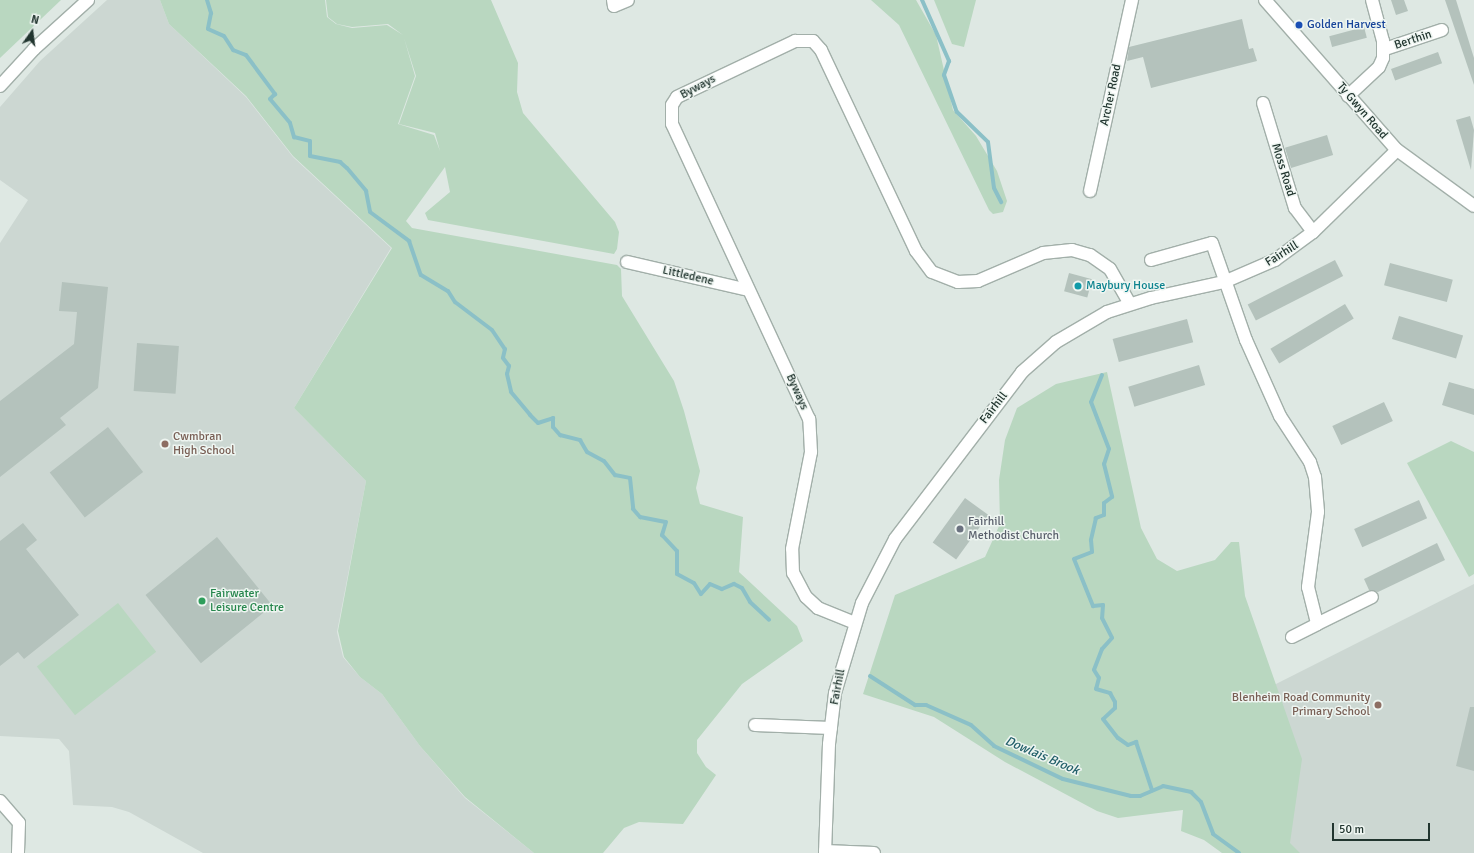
<!DOCTYPE html>
<html>
<head>
<meta charset="utf-8">
<style>
  body { margin:0 }
  #map { position:relative; width:1474px; height:853px; overflow:hidden; background:#dee8e3; font-family:Signika,sans-serif }
  div>[style] { position:absolute }
  [style*='--x'] { left:calc(var(--x)*1px); top:calc(var(--y)*1px); width:calc(var(--w)*1px); rotate:calc(var(--a)*1deg) }
  .built>* { inset:0; background:#ccd7d2 }
  .green>* { inset:0; background:#b9d7c0; transform-origin:0 0 }
  .stream>* { height:4px; margin:-2px; padding:0 2px; transform-origin:2px; border-radius:2px; background:#8bc0c7 }
  .building>* { inset:0; background:#b4c2bc; transform-origin:0 0 }
  .roads { filter:drop-shadow(1px 0 #a2afa9) drop-shadow(-1px 0 #a2afa9) drop-shadow(0 1px #a2afa9) drop-shadow(0 -1px #a2afa9) }
  .minor>* { height:12px; margin:-6px; padding:0 6px; transform-origin:6px; border-radius:6px; background:#fff }
  .dots>* { width:11px; height:11px; translate:-50% -50%; box-sizing:border-box; border:2px solid #eef5f1; border-radius:50% }
  span { translate:-50% -50%; white-space:nowrap; text-align:center; line-height:1.15; -webkit-text-stroke:3px #eef5f1; paint-order:stroke }
  .transit-label { font-size:12px; color:#164399 }
  .left { translate:0 -50%; text-align:left }
  .street-label { font-size:12px; color:#21352f }
  .culture-label { font-size:12px; color:#0d838f }
  .education-label { font-size:12px; color:#785e54 }
  .right { translate:-100% -50%; text-align:right }
  .worship-label { font-size:12px; color:#5b616d }
  .leisure-label { font-size:12px; color:#27864d }
  .water-label { font-size:13px; color:#23606a; font-style:italic }
  .north { position:absolute; left:12px; top:12px; width:40px; height:40px; -webkit-text-stroke:3px #eef5f1; paint-order:stroke; rotate:14deg; font-size:11px; font-weight:700; line-height:16px; text-align:center; color:#21352f }
  .north::after { content:''; display:block; margin:auto; width:14px; height:18px; background:#21352f; clip-path:polygon(50% 0,100% 100%,50% 72%,0 100%) }
  .scale { position:absolute; left:1332px; top:823px; width:98px; height:18px; box-sizing:border-box; border:2px solid #21352f; border-top:0; padding-left:5px; font-size:12px; line-height:14px; white-space:nowrap; color:#21352f; -webkit-text-stroke:3px #eef5f1; paint-order:stroke }
</style>
</head>
<body>
<div id="map">
  <div class="built">
    <div style="clip-path:polygon(107px 0,160px 0,169px 24px,246px 97px,293px 157px,391px 248px,294px 408px,366px 481px,337px 632px,343px 657px,360px 677px,382px 694px,420px 746px,465px 798px,534px 853px,203px 853px,129px 812px,112px 807px,73px 805px,69px 751px,59px 739px,0 736px,0 243px,28px 200px,0 180px,0 107px,40px 61px)"></div>
    <div style="clip-path:polygon(1474px 584px,1474px 853px,1287px 853px,1274px 685px)"></div>
  </div>
  <div class="green">
    <div style="clip-path:polygon(0 0,61px 0,0 58px)"></div>
    <div style="clip-path:polygon(evenodd,160px 0,325px 0,327px 17px,336px 24px,352px 28px,387px 25px,403px 35px,388px 24px,352px 27px,337px 24px,328px 17px,326px 0,491px 0,518px 63px,517px 92px,523px 113px,615px 222px,619px 232px,617px 249px,614px 254px,428px 220px,425px 213px,450px 192px,445px 167px,406px 221px,412px 228px,617px 265px,621px 269px,622px 296px,674px 381px,684px 411px,700px 471px,696px 488px,700px 504px,743px 517px,739px 572px,797px 626px,803px 641px,742px 684px,697px 740px,697px 753px,706px 767px,716px 775px,683px 824px,639px 822px,624px 828px,603px 853px,534px 853px,465px 797px,420px 746px,382px 694px,360px 677px,344px 657px,338px 631px,366px 481px,294px 408px,392px 248px,293px 156px,246px 96px,169px 24px,160px 0,404px 38px,416px 76px,399px 124px,435px 133px,440px 151px,434px 135px,398px 124px,415px 76px,404px 38px)"></div>
    <div style="clip-path:polygon(871px 0,916px 0,936px 35px,953px 110px,976px 136px,997px 171px,1007px 201px,1003px 212px,993px 214px,989px 210px,899px 25px)"></div>
    <div style="clip-path:polygon(934px 0,976px 0,964px 47px,952px 44px)"></div>
    <div style="clip-path:polygon(1107px 372px,1141px 528px,1157px 559px,1177px 571px,1215px 560px,1231px 542px,1239px 542px,1245px 596px,1302px 759px,1290px 843px,1300px 853px,1222px 853px,1204px 840px,1181px 831px,1183px 810px,1118px 818px,1097px 811px,1005px 762px,934px 717px,863px 694px,895px 595px,985px 557px,1000px 524px,999px 480px,1005px 440px,1017px 408px,1056px 384px)"></div>
    <div style="clip-path:polygon(1451px 441px,1474px 452px,1474px 574px,1469px 577px,1407px 463px)"></div>
    <div style="left:118px;top:603px;width:62px;height:103px;rotate:52deg"></div>
  </div>
  <div class="stream">
    <div style="--x:207;--y:0;--w:14;--a:73"></div>
    <div style="--x:211;--y:13;--w:16;--a:101"></div>
    <div style="--x:208;--y:29;--w:17;--a:24"></div>
    <div style="--x:224;--y:36;--w:17;--a:57"></div>
    <div style="--x:233;--y:50;--w:14;--a:21"></div>
    <div style="--x:246;--y:55;--w:49;--a:53.4"></div>
    <div style="--x:275;--y:94;--w:7;--a:135"></div>
    <div style="--x:270;--y:99;--w:31;--a:50"></div>
    <div style="--x:290;--y:123;--w:15;--a:74"></div>
    <div style="--x:294;--y:137;--w:16;--a:14"></div>
    <div style="--x:310;--y:141;--w:15;--a:90"></div>
    <div style="--x:310;--y:156;--w:31;--a:11"></div>
    <div style="--x:340;--y:162;--w:9;--a:41"></div>
    <div style="--x:347;--y:168;--w:30;--a:50"></div>
    <div style="--x:366;--y:191;--w:21;--a:79"></div>
    <div style="--x:370;--y:212;--w:49;--a:36.6"></div>
    <div style="--x:409;--y:241;--w:36;--a:71"></div>
    <div style="--x:421;--y:275;--w:31;--a:31"></div>
    <div style="--x:448;--y:291;--w:13;--a:58"></div>
    <div style="--x:455;--y:302;--w:46;--a:37.1"></div>
    <div style="--x:492;--y:330;--w:23;--a:56"></div>
    <div style="--x:505;--y:349;--w:9;--a:103"></div>
    <div style="--x:503;--y:358;--w:10;--a:53"></div>
    <div style="--x:509;--y:366;--w:8;--a:104"></div>
    <div style="--x:507;--y:374;--w:18;--a:77"></div>
    <div style="--x:511;--y:392;--w:30;--a:50"></div>
    <div style="--x:530;--y:415;--w:11;--a:45"></div>
    <div style="--x:538;--y:423;--w:16;--a:-18"></div>
    <div style="--x:553;--y:418;--w:9;--a:90"></div>
    <div style="--x:553;--y:427;--w:11;--a:49"></div>
    <div style="--x:560;--y:435;--w:21;--a:14"></div>
    <div style="--x:580;--y:440;--w:14;--a:60"></div>
    <div style="--x:587;--y:452;--w:19;--a:28"></div>
    <div style="--x:604;--y:461;--w:18;--a:52"></div>
    <div style="--x:615;--y:475;--w:15;--a:11"></div>
    <div style="--x:630;--y:478;--w:31;--a:84"></div>
    <div style="--x:633;--y:509;--w:11;--a:49"></div>
    <div style="--x:640;--y:517;--w:26;--a:11"></div>
    <div style="--x:666;--y:522;--w:14;--a:107"></div>
    <div style="--x:662;--y:535;--w:22;--a:47"></div>
    <div style="--x:677;--y:551;--w:23;--a:90"></div>
    <div style="--x:677;--y:574;--w:19;--a:28"></div>
    <div style="--x:694;--y:583;--w:13;--a:58"></div>
    <div style="--x:701;--y:594;--w:13;--a:-48"></div>
    <div style="--x:710;--y:584;--w:13;--a:23"></div>
    <div style="--x:722;--y:589;--w:13;--a:-23"></div>
    <div style="--x:734;--y:584;--w:9;--a:27"></div>
    <div style="--x:742;--y:588;--w:16;--a:60"></div>
    <div style="--x:750;--y:602;--w:26;--a:43"></div>
    <div style="--x:922;--y:0;--w:67;--a:66.1"></div>
    <div style="--x:949;--y:61;--w:15;--a:110"></div>
    <div style="--x:944;--y:75;--w:39;--a:71"></div>
    <div style="--x:957;--y:112;--w:43;--a:44.1"></div>
    <div style="--x:988;--y:142;--w:46;--a:82.6"></div>
    <div style="--x:994;--y:188;--w:16;--a:63"></div>
    <div style="--x:1102;--y:375;--w:29;--a:112"></div>
    <div style="--x:1091;--y:402;--w:50;--a:69"></div>
    <div style="--x:1109;--y:449;--w:16;--a:108"></div>
    <div style="--x:1104;--y:464;--w:34;--a:76"></div>
    <div style="--x:1112;--y:497;--w:10;--a:143"></div>
    <div style="--x:1104;--y:503;--w:12;--a:90"></div>
    <div style="--x:1104;--y:515;--w:9;--a:159"></div>
    <div style="--x:1096;--y:518;--w:23;--a:103"></div>
    <div style="--x:1091;--y:540;--w:12;--a:85"></div>
    <div style="--x:1092;--y:552;--w:19;--a:159"></div>
    <div style="--x:1074;--y:559;--w:51;--a:68"></div>
    <div style="--x:1093;--y:606;--w:10;--a:-6"></div>
    <div style="--x:1103;--y:605;--w:13;--a:94"></div>
    <div style="--x:1102;--y:618;--w:22;--a:63"></div>
    <div style="--x:1112;--y:638;--w:15;--a:132"></div>
    <div style="--x:1102;--y:649;--w:22;--a:111"></div>
    <div style="--x:1094;--y:670;--w:9;--a:58"></div>
    <div style="--x:1099;--y:678;--w:11;--a:105"></div>
    <div style="--x:1096;--y:689;--w:15;--a:16"></div>
    <div style="--x:1110;--y:693;--w:10;--a:61"></div>
    <div style="--x:1115;--y:702;--w:6;--a:90"></div>
    <div style="--x:1115;--y:708;--w:16;--a:137"></div>
    <div style="--x:1103;--y:719;--w:24;--a:52"></div>
    <div style="--x:1118;--y:738;--w:12;--a:35"></div>
    <div style="--x:1128;--y:745;--w:9;--a:-21"></div>
    <div style="--x:1136;--y:742;--w:51;--a:71.6"></div>
    <div style="--x:870;--y:676;--w:54;--a:32.8"></div>
    <div style="--x:915;--y:705;--w:11;--a:0"></div>
    <div style="--x:926;--y:705;--w:49;--a:24"></div>
    <div style="--x:971;--y:725;--w:31;--a:42"></div>
    <div style="--x:994;--y:746;--w:76;--a:25.6"></div>
    <div style="--x:1063;--y:779;--w:70;--a:14"></div>
    <div style="--x:1131;--y:796;--w:9;--a:0"></div>
    <div style="--x:1140;--y:796;--w:25;--a:-23"></div>
    <div style="--x:1163;--y:786;--w:29;--a:12"></div>
    <div style="--x:1191;--y:792;--w:14;--a:45"></div>
    <div style="--x:1201;--y:802;--w:34;--a:69"></div>
    <div style="--x:1213;--y:834;--w:32;--a:36"></div>
  </div>
  <div class="building">
    <div style="clip-path:polygon(1391px 0,1404px 0,1408px 11px,1396px 15px)"></div>
    <div style="clip-path:polygon(1445px 0,1456px 0,1474px 58px,1474px 85px)"></div>
    <div style="clip-path:polygon(1242px 19px,1249px 49px,1253px 48px,1257px 61px,1151px 88px,1143px 57px,1127px 61px,1129px 47px)"></div>
    <div style="left:1364px;top:27px;width:11px;height:36px;rotate:75deg"></div>
    <div style="left:1438px;top:52px;width:12px;height:50px;rotate:70deg"></div>
    <div style="clip-path:polygon(1470px 116px,1474px 130px,1471px 170px,1456px 120px)"></div>
    <div style="left:1327px;top:135px;width:21px;height:44px;rotate:73deg"></div>
    <div style="left:1335px;top:260px;width:18px;height:98px;rotate:63deg"></div>
    <div style="left:1390px;top:263px;width:65px;height:23px;rotate:15deg"></div>
    <div style="left:1069px;top:273px;width:24px;height:19px;rotate:15deg"></div>
    <div style="clip-path:polygon(62px 282px,108px 287px,98px 388px,60px 418px,66px 425px,0 477px,0 401px,74px 344px,77px 312px,59px 311px)"></div>
    <div style="left:1345px;top:304px;width:17px;height:87px;rotate:59deg"></div>
    <div style="left:1399px;top:316px;width:67px;height:24px;rotate:17deg"></div>
    <div style="left:1187px;top:319px;width:24px;height:77px;rotate:75deg"></div>
    <div style="left:137px;top:343px;width:42px;height:48px;rotate:4deg"></div>
    <div style="left:1199px;top:365px;width:21px;height:74px;rotate:73deg"></div>
    <div style="clip-path:polygon(1449px 382px,1474px 389px,1474px 415px,1442px 405px)"></div>
    <div style="left:1384px;top:402px;width:21px;height:57px;rotate:65deg"></div>
    <div style="left:108px;top:427px;width:57px;height:74px;rotate:52deg"></div>
    <div style="left:965px;top:498px;width:29px;height:55px;rotate:36deg"></div>
    <div style="left:1419px;top:500px;width:20px;height:71px;rotate:66deg"></div>
    <div style="clip-path:polygon(23px 523px,37px 540px,26px 549px,79px 615px,24px 659px,18px 652px,0 666px,0 541px)"></div>
    <div style="left:217px;top:537px;width:88px;height:92px;rotate:51deg"></div>
    <div style="clip-path:polygon(1437px 543px,1445px 560px,1378px 592px,1369px 590px,1364px 579px)"></div>
    <div style="clip-path:polygon(1470px 707px,1474px 707px,1474px 771px,1456px 766px)"></div>
  </div>
  <div class="roads">
    <div class="minor">
      <div style="--x:613;--y:0;--w:6;--a:81"></div>
      <div style="--x:614;--y:6;--w:15;--a:-23"></div>
      <div style="--x:1265;--y:0;--w:200;--a:48.7"></div>
      <div style="--x:1397;--y:150;--w:95;--a:36"></div>
      <div style="--x:1385;--y:49;--w:60;--a:-18.4"></div>
      <div style="--x:0;--y:86;--w:50;--a:-47.4"></div>
      <div style="--x:34;--y:49;--w:73;--a:-42.2"></div>
      <div style="--x:1348;--y:96;--w:42;--a:-43.1"></div>
      <div style="--x:1379;--y:67;--w:10;--a:-66"></div>
      <div style="--x:1383;--y:58;--w:17;--a:-90"></div>
      <div style="--x:1383;--y:41;--w:42;--a:-105"></div>
      <div style="--x:1263;--y:103;--w:110;--a:73.1"></div>
      <div style="--x:1295;--y:208;--w:30;--a:53"></div>
      <div style="--x:1090;--y:191;--w:196;--a:-77.6"></div>
      <div style="--x:1151;--y:260;--w:63;--a:-15.6"></div>
      <div style="--x:1212;--y:243;--w:103;--a:70.7"></div>
      <div style="--x:1246;--y:340;--w:83;--a:65.9"></div>
      <div style="--x:1280;--y:416;--w:55;--a:56.9"></div>
      <div style="--x:1310;--y:462;--w:16;--a:72"></div>
      <div style="--x:1315;--y:477;--w:35;--a:85"></div>
      <div style="--x:1318;--y:512;--w:76;--a:97.6"></div>
      <div style="--x:1308;--y:587;--w:38;--a:76"></div>
      <div style="--x:1317;--y:624;--w:61;--a:-26.1"></div>
      <div style="--x:627;--y:262;--w:124;--a:13"></div>
      <div style="--x:855;--y:623;--w:40;--a:-158"></div>
      <div style="--x:818;--y:608;--w:16;--a:-137"></div>
      <div style="--x:806;--y:597;--w:27;--a:-118"></div>
      <div style="--x:793;--y:573;--w:24;--a:-92"></div>
      <div style="--x:792;--y:549;--w:99;--a:-78.9"></div>
      <div style="--x:811;--y:452;--w:33;--a:-93"></div>
      <div style="--x:809;--y:419;--w:325;--a:-114.9"></div>
      <div style="--x:672;--y:124;--w:19;--a:-90"></div>
      <div style="--x:672;--y:105;--w:9;--a:-58"></div>
      <div style="--x:677;--y:97;--w:131;--a:-25.4"></div>
      <div style="--x:795;--y:41;--w:18;--a:0"></div>
      <div style="--x:813;--y:41;--w:12;--a:48"></div>
      <div style="--x:821;--y:50;--w:222;--a:64.7"></div>
      <div style="--x:916;--y:251;--w:26;--a:53"></div>
      <div style="--x:932;--y:272;--w:28;--a:21"></div>
      <div style="--x:958;--y:282;--w:20;--a:-3"></div>
      <div style="--x:978;--y:281;--w:71;--a:-23.3"></div>
      <div style="--x:1043;--y:253;--w:29;--a:-6"></div>
      <div style="--x:1072;--y:250;--w:19;--a:16"></div>
      <div style="--x:1090;--y:255;--w:24;--a:35"></div>
      <div style="--x:1110;--y:269;--w:40;--a:60.3"></div>
      <div style="--x:1292;--y:637;--w:28;--a:-27"></div>
      <div style="--x:755;--y:725;--w:76;--a:2.3"></div>
      <div style="--x:0;--y:801;--w:29;--a:49"></div>
      <div style="--x:19;--y:823;--w:30;--a:92"></div>
      <div style="--x:825;--y:851;--w:49;--a:2.3"></div>
      <div style="--x:825;--y:853;--w:109;--a:-87.9"></div>
      <div style="--x:829;--y:744;--w:51;--a:-83.3"></div>
      <div style="--x:835;--y:693;--w:94;--a:-73.3"></div>
      <div style="--x:862;--y:603;--w:72;--a:-62.7"></div>
      <div style="--x:895;--y:539;--w:210;--a:-52.7"></div>
      <div style="--x:1022;--y:372;--w:45;--a:-41.4"></div>
      <div style="--x:1056;--y:342;--w:59;--a:-30.5"></div>
      <div style="--x:1107;--y:312;--w:46;--a:-17.7"></div>
      <div style="--x:1151;--y:298;--w:75;--a:-12.4"></div>
      <div style="--x:1224;--y:282;--w:56;--a:-23.3"></div>
      <div style="--x:1275;--y:260;--w:47;--a:-36.4"></div>
      <div style="--x:1313;--y:232;--w:117;--a:-44.3"></div>
    </div>
  </div>
  <div class="dots">
    <div style="left:1299px;top:25px;background:#1a4fb4"></div>
    <div style="left:1078px;top:286px;background:#0f9aa8"></div>
    <div style="left:165px;top:444px;background:#8d6e63"></div>
    <div style="left:960px;top:529px;background:#6b7280"></div>
    <div style="left:202px;top:601px;background:#2e9e5b"></div>
    <div style="left:1378px;top:705px;background:#8d6e63"></div>
  </div>
  <div class="transit-label">
    <span class="left" style="left:1307px;top:25px">Golden Harvest</span>
  </div>
  <div class="street-label">
    <span style="left:1413px;top:40px;rotate:-18deg">Berthin</span>
    <span style="left:698px;top:87px;rotate:-28deg">Byways</span>
    <span style="left:1111px;top:95px;rotate:-78deg">Archer Road</span>
    <span style="left:1362px;top:111px;rotate:49deg">Ty Gwyn Road</span>
    <span style="left:1283px;top:170px;rotate:73deg">Moss Road</span>
    <span style="left:1282px;top:254px;rotate:-32deg">Fairhill</span>
    <span style="left:688px;top:276px;rotate:13deg">Littledene</span>
    <span style="left:797px;top:392px;rotate:66deg">Byways</span>
    <span style="left:994px;top:408px;rotate:-52deg">Fairhill</span>
    <span style="left:838px;top:687px;rotate:-79deg">Fairhill</span>
  </div>
  <div class="culture-label">
    <span class="left" style="left:1086px;top:286px">Maybury House</span>
  </div>
  <div class="education-label">
    <span class="left" style="left:173px;top:444px">Cwmbran<br>High School</span>
    <span class="right" style="left:1370px;top:705px">Blenheim Road Community<br>Primary School</span>
  </div>
  <div class="worship-label">
    <span class="left" style="left:968px;top:529px">Fairhill<br>Methodist Church</span>
  </div>
  <div class="leisure-label">
    <span class="left" style="left:210px;top:601px">Fairwater<br>Leisure Centre</span>
  </div>
  <div class="water-label">
    <span style="left:1042px;top:756px;rotate:23deg">Dowlais Brook</span>
  </div>
  <div class="north">N</div>
  <div class="scale">50 m</div>
</div>
</body>
</html>
